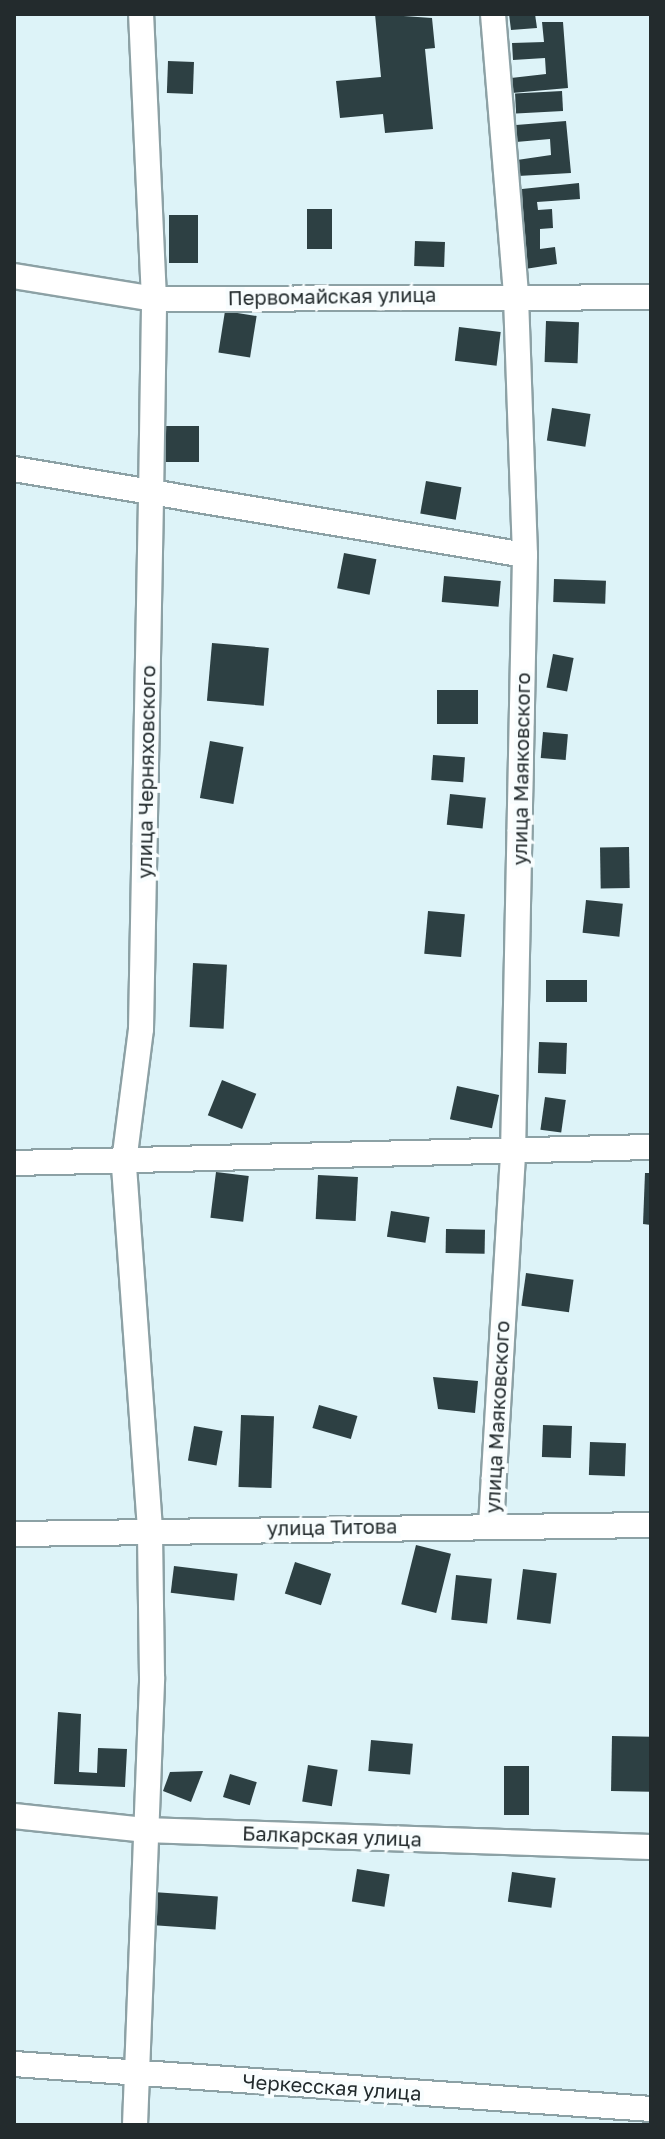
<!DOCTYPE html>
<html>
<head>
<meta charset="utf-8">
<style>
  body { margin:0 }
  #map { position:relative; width:665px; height:2139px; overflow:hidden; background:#ddf3f8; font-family:"Golos Text",sans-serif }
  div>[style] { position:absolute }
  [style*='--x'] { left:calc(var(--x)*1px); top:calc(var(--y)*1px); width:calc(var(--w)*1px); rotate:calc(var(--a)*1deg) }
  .building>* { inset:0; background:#2d4043; transform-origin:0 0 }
  .roads { filter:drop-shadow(2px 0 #8ca1a5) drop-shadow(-2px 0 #8ca1a5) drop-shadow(0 2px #8ca1a5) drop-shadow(0 -2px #8ca1a5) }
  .minor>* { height:24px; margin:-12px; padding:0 12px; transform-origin:12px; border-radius:12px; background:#fff }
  span { translate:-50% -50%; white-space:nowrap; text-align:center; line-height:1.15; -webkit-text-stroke:8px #f8fdfe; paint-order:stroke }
  .street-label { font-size:20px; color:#232b2d }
  .frame { position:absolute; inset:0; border:16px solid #232b2d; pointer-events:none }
</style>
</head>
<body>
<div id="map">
  <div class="building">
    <div style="clip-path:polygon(375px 14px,432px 18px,435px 48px,425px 49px,433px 129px,385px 133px,383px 114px,340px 118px,336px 81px,381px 77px)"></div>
    <div style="clip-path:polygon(509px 14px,535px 14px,537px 28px,511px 30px)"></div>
    <div style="clip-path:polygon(542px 22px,563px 22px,568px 88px,512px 93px,511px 78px,546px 74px,545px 58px,513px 60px,512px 43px,544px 42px)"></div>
    <div style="left:168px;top:61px;width:26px;height:32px;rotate:2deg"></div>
    <div style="left:562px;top:91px;width:20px;height:47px;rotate:87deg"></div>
    <div style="clip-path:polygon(566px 121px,571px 173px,518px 176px,517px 160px,551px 155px,550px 139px,516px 142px,516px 125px)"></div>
    <div style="clip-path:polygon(579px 183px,580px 199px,537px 202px,538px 210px,552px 209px,553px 228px,540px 229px,540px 249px,555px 247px,557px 264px,525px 269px,522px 189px)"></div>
    <div style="left:307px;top:209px;width:25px;height:40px"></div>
    <div style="left:169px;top:215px;width:29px;height:48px"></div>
    <div style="left:415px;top:241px;width:30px;height:25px;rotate:2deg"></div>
    <div style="left:225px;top:311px;width:32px;height:42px;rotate:9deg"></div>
    <div style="left:546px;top:321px;width:33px;height:41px;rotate:2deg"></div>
    <div style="left:459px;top:327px;width:42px;height:34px;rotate:7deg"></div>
    <div style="left:552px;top:408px;width:39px;height:33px;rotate:9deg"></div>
    <div style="left:157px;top:426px;width:42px;height:36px"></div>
    <div style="left:426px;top:481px;width:36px;height:33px;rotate:10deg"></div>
    <div style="left:344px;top:553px;width:33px;height:36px;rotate:11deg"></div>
    <div style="left:444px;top:576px;width:57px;height:26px;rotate:5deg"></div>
    <div style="left:554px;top:579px;width:52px;height:23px;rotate:2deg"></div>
    <div style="left:212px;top:643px;width:57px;height:58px;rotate:5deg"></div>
    <div style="left:553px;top:654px;width:21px;height:34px;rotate:11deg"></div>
    <div style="left:437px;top:690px;width:41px;height:34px"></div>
    <div style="left:543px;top:732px;width:25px;height:26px;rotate:5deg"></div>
    <div style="left:210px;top:741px;width:34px;height:58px;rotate:10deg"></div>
    <div style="left:433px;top:755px;width:32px;height:25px;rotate:4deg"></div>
    <div style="left:450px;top:794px;width:36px;height:31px;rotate:6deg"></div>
    <div style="left:629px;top:847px;width:41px;height:29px;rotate:89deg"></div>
    <div style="left:586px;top:900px;width:37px;height:33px;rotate:6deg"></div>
    <div style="left:428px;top:911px;width:37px;height:43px;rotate:5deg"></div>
    <div style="left:193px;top:963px;width:34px;height:64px;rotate:3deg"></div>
    <div style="left:546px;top:980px;width:41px;height:22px"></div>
    <div style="left:539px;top:1042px;width:28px;height:31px;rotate:2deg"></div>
    <div style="left:222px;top:1080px;width:37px;height:38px;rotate:22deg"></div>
    <div style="left:457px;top:1086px;width:43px;height:34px;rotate:12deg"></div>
    <div style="left:545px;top:1097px;width:21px;height:33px;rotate:8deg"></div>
    <div style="left:216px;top:1172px;width:33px;height:46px;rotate:7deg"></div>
    <div style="clip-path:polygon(645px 1173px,651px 1173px,651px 1225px,643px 1224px)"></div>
    <div style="left:318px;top:1175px;width:40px;height:44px;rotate:3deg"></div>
    <div style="left:391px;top:1211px;width:39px;height:26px;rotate:9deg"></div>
    <div style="left:446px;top:1229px;width:39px;height:24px;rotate:1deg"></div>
    <div style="left:526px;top:1273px;width:48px;height:33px;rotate:8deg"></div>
    <div style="clip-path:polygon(433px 1377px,478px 1381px,475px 1413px,438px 1409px)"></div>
    <div style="left:319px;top:1405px;width:40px;height:24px;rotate:16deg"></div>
    <div style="left:241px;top:1415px;width:33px;height:72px;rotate:2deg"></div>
    <div style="left:543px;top:1425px;width:29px;height:32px;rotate:2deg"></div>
    <div style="left:194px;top:1426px;width:29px;height:35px;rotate:10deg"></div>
    <div style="left:590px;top:1442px;width:36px;height:33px;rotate:2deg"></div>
    <div style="left:416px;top:1545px;width:36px;height:61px;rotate:14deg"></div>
    <div style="left:295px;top:1562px;width:38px;height:33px;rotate:18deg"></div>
    <div style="left:174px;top:1566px;width:64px;height:27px;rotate:7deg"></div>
    <div style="left:523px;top:1569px;width:34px;height:51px;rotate:7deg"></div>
    <div style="left:456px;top:1575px;width:36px;height:45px;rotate:6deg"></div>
    <div style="clip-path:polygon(58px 1712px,81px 1714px,79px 1772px,97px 1773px,98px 1748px,127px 1749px,125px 1787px,54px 1784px)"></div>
    <div style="left:612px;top:1736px;width:39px;height:55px;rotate:1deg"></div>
    <div style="left:371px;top:1740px;width:42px;height:31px;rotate:5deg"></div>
    <div style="left:308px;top:1765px;width:30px;height:37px;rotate:9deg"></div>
    <div style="left:504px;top:1766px;width:25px;height:49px"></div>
    <div style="clip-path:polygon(203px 1771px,191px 1802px,163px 1791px,170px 1772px)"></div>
    <div style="left:230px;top:1774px;width:28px;height:24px;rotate:17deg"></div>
    <div style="left:357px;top:1869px;width:33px;height:33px;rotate:9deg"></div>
    <div style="left:512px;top:1872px;width:44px;height:30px;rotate:8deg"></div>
    <div style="left:153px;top:1892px;width:65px;height:33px;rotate:4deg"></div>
  </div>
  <div class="roads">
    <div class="minor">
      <div style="--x:14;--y:276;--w:142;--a:9.3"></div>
      <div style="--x:154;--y:299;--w:497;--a:-0.2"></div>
      <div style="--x:14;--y:469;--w:518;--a:9.55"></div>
      <div style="--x:14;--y:1163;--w:637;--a:-1.44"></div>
      <div style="--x:491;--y:1525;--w:372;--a:-86.6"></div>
      <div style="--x:513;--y:1154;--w:599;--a:-88.85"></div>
      <div style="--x:525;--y:555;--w:261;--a:-92"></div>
      <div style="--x:516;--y:294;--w:281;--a:-94.7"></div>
      <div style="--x:14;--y:1534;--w:637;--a:-0.81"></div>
      <div style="--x:14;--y:1816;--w:131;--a:6.1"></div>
      <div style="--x:144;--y:1830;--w:507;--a:1.92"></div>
      <div style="--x:14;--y:2064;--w:639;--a:4.04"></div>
      <div style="--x:135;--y:2125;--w:448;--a:-87.8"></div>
      <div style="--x:152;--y:1677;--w:148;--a:-90.8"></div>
      <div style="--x:150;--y:1529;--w:368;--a:-94.1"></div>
      <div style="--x:124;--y:1162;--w:134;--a:-82.7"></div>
      <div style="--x:141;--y:1029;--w:531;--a:-88.92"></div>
      <div style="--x:151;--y:498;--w:199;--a:-89.1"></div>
      <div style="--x:154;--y:299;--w:285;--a:-92.6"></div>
    </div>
  </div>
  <div class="street-label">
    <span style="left:332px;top:296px;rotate:-1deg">Первомайская улица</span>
    <span style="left:521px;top:769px;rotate:-89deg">улица Маяковского</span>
    <span style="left:146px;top:772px;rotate:-89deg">улица Черняховского</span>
    <span style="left:497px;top:1417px;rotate:-87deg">улица Маяковского</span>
    <span style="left:332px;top:1527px;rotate:-1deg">улица Титова</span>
    <span style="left:332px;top:1836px;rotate:2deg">Балкарская улица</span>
    <span style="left:332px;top:2087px;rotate:4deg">Черкесская улица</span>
  </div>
  <div class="frame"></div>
</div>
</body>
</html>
